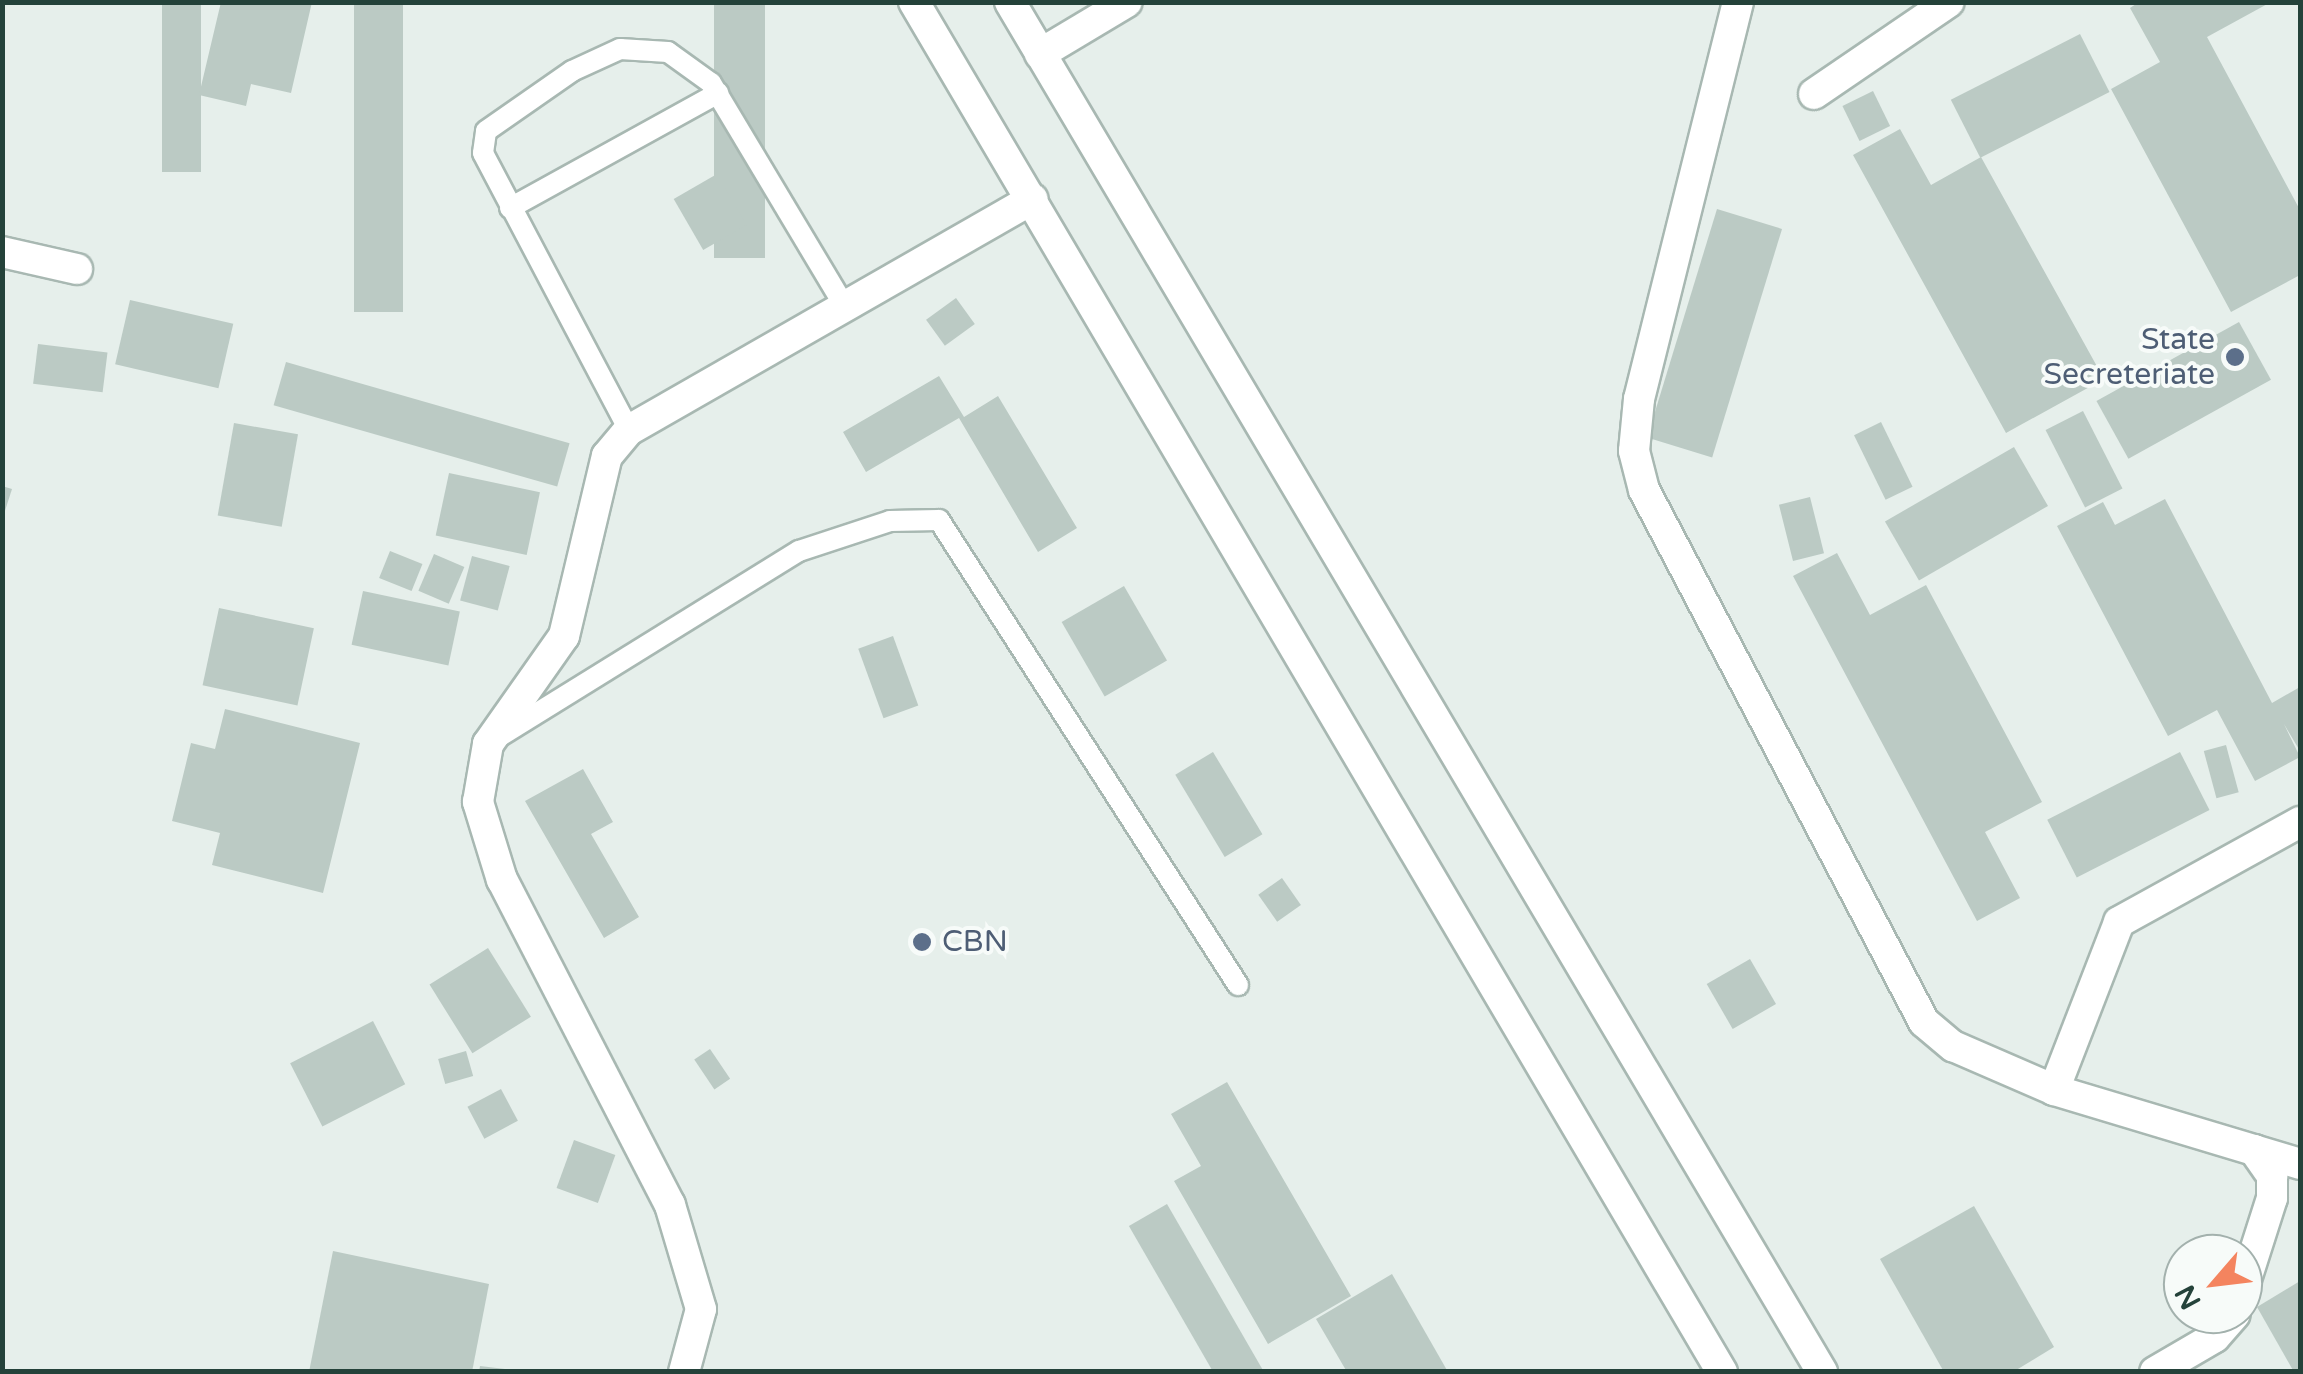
<!DOCTYPE html>
<html>
<head>
<meta charset="utf-8">
<style>
  body { margin:0 }
  #map { position:relative; width:2303px; height:1374px; overflow:hidden; background:#e6efeb; font-family:"Varela Round",sans-serif }
  div>[style] { position:absolute }
  [style*='--x'] { left:calc(var(--x)*1px); top:calc(var(--y)*1px); width:calc(var(--w)*1px); rotate:calc(var(--a)*1deg) }
  .building>* { inset:0; background:#bbcac4; transform-origin:0 0 }
  .roads { filter:drop-shadow(2px 0 #a8b8b2) drop-shadow(-2px 0 #a8b8b2) drop-shadow(0 2px #a8b8b2) drop-shadow(0 -2px #a8b8b2) }
  .service>* { height:20px; margin:-10px; padding:0 10px; transform-origin:10px; border-radius:10px; background:#fff }
  .minor>* { height:30px; margin:-15px; padding:0 15px; transform-origin:15px; border-radius:15px; background:#fff }
  .tertiary>* { height:30px; margin:-15px; padding:0 15px; transform-origin:15px; border-radius:15px; background:#fff }
  .dots>* { width:28px; height:28px; translate:-50% -50%; box-sizing:border-box; border:5px solid #f7fbf9; border-radius:50% }
  span { translate:-50% -50%; white-space:nowrap; text-align:center; line-height:1.15; -webkit-text-stroke:8px #f7fbf9; paint-order:stroke }
  .service-label { font-size:30px; color:#4e5e75 }
  .right { translate:-100% -50%; text-align:right }
  .left { translate:0 -50%; text-align:left }
  .frame { position:absolute; inset:0; border:5px solid #24423a; pointer-events:none }
  .north { position:absolute; left:2163px; top:1234px; width:100px; height:100px; box-sizing:border-box; background:#f7fbf9; border:2px solid #a3b1ad; border-radius:50%; rotate:242deg; font-size:28px; font-weight:700; line-height:40px; text-align:center; color:#24423a }
  .north::after { content:''; display:block; margin:auto; width:35px; height:45px; background:#f4845f; clip-path:polygon(50% 0,100% 100%,50% 72%,0 100%) }
</style>
</head>
<body>
<div id="map">
  <div class="building">
    <div style="left:162px;top:2px;width:39px;height:170px"></div>
    <div style="clip-path:polygon(221px 2px,312px 2px,291px 93px,251px 84px,246px 106px,199px 95px)"></div>
    <div style="left:354px;top:2px;width:49px;height:310px"></div>
    <div style="left:714px;top:2px;width:51px;height:256px"></div>
    <div style="clip-path:polygon(2139px 2px,2271px 2px,2207px 37px,2300px 210px,2300px 275px,2231px 312px,2111px 89px,2160px 62px,2130px 8px)"></div>
    <div style="left:2080px;top:34px;width:65px;height:145px;rotate:63deg"></div>
    <div style="left:1873px;top:91px;width:39px;height:34px;rotate:64deg"></div>
    <div style="clip-path:polygon(1900px 129px,1931px 185px,1981px 157px,2104px 379px,2006px 433px,1853px 155px)"></div>
    <div style="left:717px;top:174px;width:59px;height:50px;rotate:60deg"></div>
    <div style="left:1717px;top:209px;width:68px;height:239px;rotate:17deg"></div>
    <div style="left:956px;top:298px;width:32px;height:37px;rotate:54deg"></div>
    <div style="left:130px;top:300px;width:106px;height:66px;rotate:13deg"></div>
    <div style="left:2239px;top:322px;width:66px;height:163px;rotate:61deg"></div>
    <div style="left:38px;top:344px;width:70px;height:40px;rotate:7deg"></div>
    <div style="left:286px;top:362px;width:295px;height:45px;rotate:16deg"></div>
    <div style="clip-path:polygon(939px 376px,964px 417px,998px 396px,1077px 528px,1038px 552px,959px 418px,866px 472px,843px 432px)"></div>
    <div style="left:2083px;top:411px;width:87px;height:42px;rotate:63deg"></div>
    <div style="left:1881px;top:422px;width:72px;height:30px;rotate:64deg"></div>
    <div style="left:234px;top:423px;width:65px;height:94px;rotate:10deg"></div>
    <div style="left:2014px;top:447px;width:68px;height:149px;rotate:60deg"></div>
    <div style="left:449px;top:473px;width:93px;height:64px;rotate:12deg"></div>
    <div style="clip-path:polygon(2px 486px,12px 489px,3px 517px,2px 517px)"></div>
    <div style="left:1810px;top:497px;width:58px;height:32px;rotate:76deg"></div>
    <div style="clip-path:polygon(2165px 499px,2272px 703px,2300px 687px,2300px 751px,2284px 724px,2300px 757px,2255px 781px,2217px 710px,2168px 736px,2057px 526px,2103px 502px,2115px 525px)"></div>
    <div style="left:390px;top:551px;width:35px;height:29px;rotate:22deg"></div>
    <div style="clip-path:polygon(1837px 553px,1870px 615px,1926px 585px,2042px 802px,1985px 832px,2020px 898px,1977px 921px,1793px 576px)"></div>
    <div style="left:434px;top:554px;width:33px;height:40px;rotate:23deg"></div>
    <div style="left:472px;top:556px;width:39px;height:46px;rotate:15deg"></div>
    <div style="left:1124px;top:586px;width:86px;height:72px;rotate:60deg"></div>
    <div style="left:363px;top:591px;width:99px;height:55px;rotate:12deg"></div>
    <div style="left:219px;top:608px;width:97px;height:79px;rotate:12deg"></div>
    <div style="left:893px;top:636px;width:74px;height:37px;rotate:70deg"></div>
    <div style="clip-path:polygon(225px 709px,360px 743px,323px 893px,212px 865px,220px 833px,172px 821px,191px 743px,215px 749px)"></div>
    <div style="left:2226px;top:745px;width:49px;height:23px;rotate:75deg"></div>
    <div style="left:1213px;top:752px;width:96px;height:44px;rotate:59deg"></div>
    <div style="left:2180px;top:752px;width:65px;height:149px;rotate:63deg"></div>
    <div style="clip-path:polygon(583px 769px,613px 822px,591px 834px,639px 917px,604px 938px,525px 801px)"></div>
    <div style="left:1282px;top:878px;width:33px;height:29px;rotate:55deg"></div>
    <div style="left:488px;top:948px;width:81px;height:69px;rotate:58deg"></div>
    <div style="left:1750px;top:959px;width:52px;height:50px;rotate:60deg"></div>
    <div style="left:373px;top:1021px;width:71px;height:93px;rotate:63deg"></div>
    <div style="left:710px;top:1049px;width:36px;height:19px;rotate:56deg"></div>
    <div style="left:466px;top:1051px;width:26px;height:29px;rotate:74deg"></div>
    <div style="clip-path:polygon(1227px 1082px,1351px 1296px,1268px 1344px,1174px 1181px,1201px 1166px,1171px 1114px)"></div>
    <div style="left:501px;top:1089px;width:36px;height:38px;rotate:62deg"></div>
    <div style="left:574px;top:1140px;width:44px;height:51px;rotate:20deg"></div>
    <div style="left:1167px;top:1204px;width:194px;height:44px;rotate:60deg"></div>
    <div style="clip-path:polygon(1974px 1206px,2054px 1347px,2013px 1372px,1944px 1372px,1880px 1259px)"></div>
    <div style="clip-path:polygon(333px 1251px,489px 1284px,472px 1372px,309px 1372px)"></div>
    <div style="clip-path:polygon(1392px 1274px,1448px 1372px,1347px 1372px,1316px 1319px)"></div>
    <div style="clip-path:polygon(2300px 1281px,2300px 1372px,2294px 1372px,2257px 1307px)"></div>
    <div style="clip-path:polygon(480px 1366px,505px 1369px,505px 1372px,479px 1372px)"></div>
  </div>
  <div class="roads">
    <div class="service">
      <div style="--x:510;--y:208;--w:238;--a:-28.9"></div>
      <div style="--x:629;--y:430;--w:313;--a:-117.8"></div>
      <div style="--x:483;--y:153;--w:22;--a:-82"></div>
      <div style="--x:486;--y:131;--w:105;--a:-34.9"></div>
      <div style="--x:572;--y:71;--w:53;--a:-24.6"></div>
      <div style="--x:620;--y:49;--w:48;--a:3.6"></div>
      <div style="--x:668;--y:52;--w:53;--a:35.8"></div>
      <div style="--x:711;--y:83;--w:259;--a:59.1"></div>
      <div style="--x:497;--y:738;--w:355;--a:-31.8"></div>
      <div style="--x:799;--y:551;--w:96;--a:-18.2"></div>
      <div style="--x:890;--y:521;--w:49;--a:-1.2"></div>
      <div style="--x:939;--y:520;--w:553;--a:57.26"></div>
    </div>
    <div class="minor">
      <div style="--x:1738;--y:2;--w:409;--a:104"></div>
      <div style="--x:1639;--y:399;--w:52;--a:95.5"></div>
      <div style="--x:1634;--y:451;--w:40;--a:75.6"></div>
      <div style="--x:1644;--y:490;--w:601;--a:62.24"></div>
      <div style="--x:1924;--y:1022;--w:38;--a:40"></div>
      <div style="--x:1953;--y:1046;--w:110;--a:23.5"></div>
      <div style="--x:2054;--y:1090;--w:209;--a:16.7"></div>
      <div style="--x:2254;--y:1150;--w:32;--a:55"></div>
      <div style="--x:2272;--y:1176;--w:22;--a:90"></div>
      <div style="--x:2272;--y:1198;--w:96;--a:107.7"></div>
      <div style="--x:1040;--y:54;--w:101;--a:-30.9"></div>
      <div style="--x:1814;--y:94;--w:163;--a:-34.3"></div>
      <div style="--x:2;--y:252;--w:77;--a:12.8"></div>
      <div style="--x:2054;--y:1090;--w:180;--a:-68.8"></div>
      <div style="--x:2119;--y:922;--w:207;--a:-28.9"></div>
      <div style="--x:2254;--y:1150;--w:48;--a:16.9"></div>
      <div style="--x:684;--y:1372;--w:65;--a:-74.9"></div>
      <div style="--x:701;--y:1309;--w:109;--a:-106.6"></div>
      <div style="--x:670;--y:1205;--w:366;--a:-117.3"></div>
      <div style="--x:502;--y:880;--w:82;--a:-107.1"></div>
      <div style="--x:478;--y:802;--w:59;--a:-80.2"></div>
      <div style="--x:488;--y:744;--w:132;--a:-54.9"></div>
      <div style="--x:564;--y:636;--w:185;--a:-76.6"></div>
      <div style="--x:607;--y:456;--w:34;--a:-50"></div>
      <div style="--x:629;--y:430;--w:465;--a:-29.8"></div>
      <div style="--x:2155;--y:1372;--w:69;--a:-30.3"></div>
      <div style="--x:2215;--y:1337;--w:30;--a:-49"></div>
    </div>
    <div class="tertiary">
      <div style="--x:914;--y:2;--w:1591;--a:59.47"></div>
      <div style="--x:1010;--y:2;--w:1593;--a:59.34"></div>
    </div>
  </div>
  <div class="dots">
    <div style="left:2235px;top:357px;background:#5c6f8a"></div>
    <div style="left:922px;top:942px;background:#5c6f8a"></div>
  </div>
  <div class="service-label">
    <span class="right" style="left:2215px;top:357px">State<br>Secreteriate</span>
    <span class="left" style="left:942px;top:942px">CBN</span>
  </div>
  <div class="frame"></div>
  <div class="north">N</div>
</div>
</body>
</html>
